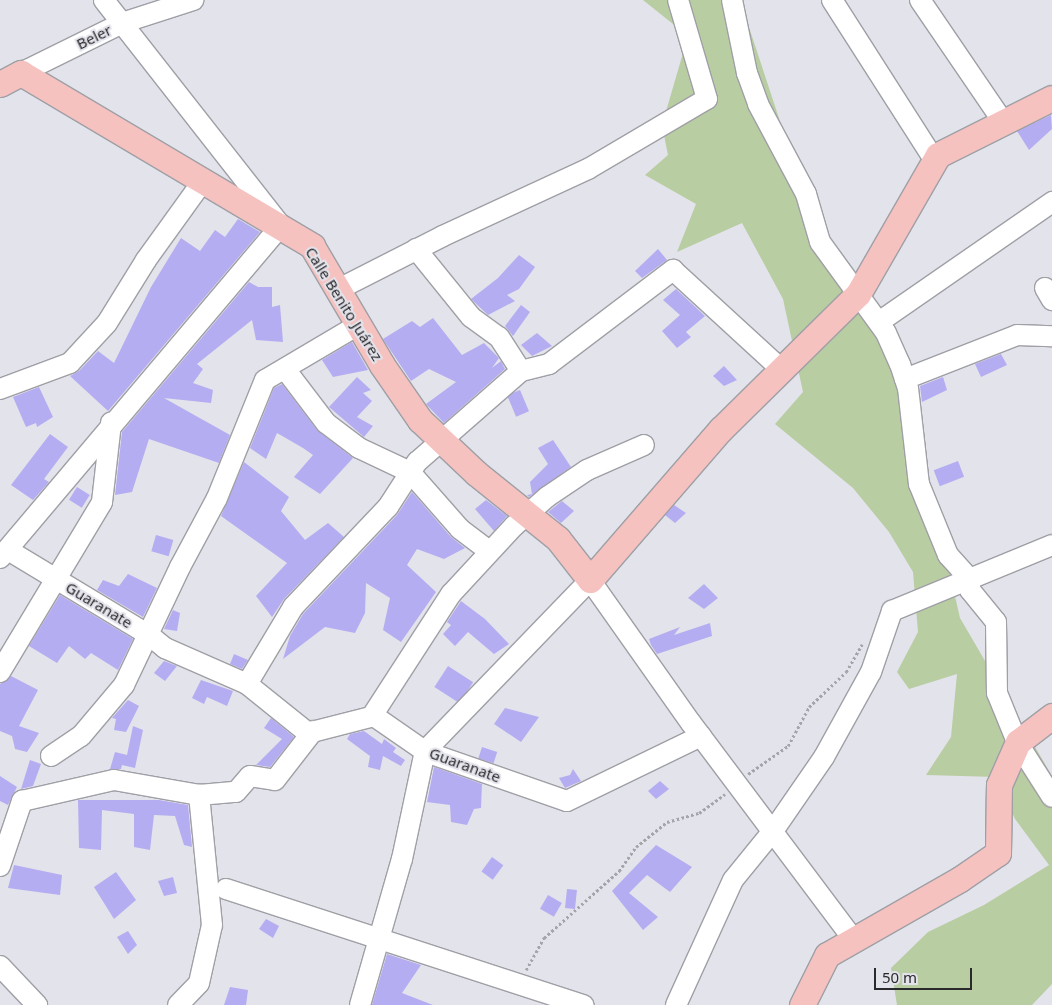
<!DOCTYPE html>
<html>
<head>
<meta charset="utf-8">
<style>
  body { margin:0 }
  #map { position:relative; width:1052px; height:1005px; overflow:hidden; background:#e3e3eb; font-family:"Noto Sans",sans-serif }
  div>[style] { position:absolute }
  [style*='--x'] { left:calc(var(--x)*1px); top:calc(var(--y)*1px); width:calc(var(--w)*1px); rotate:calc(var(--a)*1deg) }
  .green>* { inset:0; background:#b8cda1 }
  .building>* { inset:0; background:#b5adf1; transform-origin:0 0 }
  .path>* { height:2.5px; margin-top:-1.25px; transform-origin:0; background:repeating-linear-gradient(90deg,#a4a4aa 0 2.5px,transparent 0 5px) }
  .roads { filter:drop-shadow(1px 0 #9f9fa6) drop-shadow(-1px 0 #9f9fa6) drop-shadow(0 1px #9f9fa6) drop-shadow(0 -1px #9f9fa6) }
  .minor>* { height:20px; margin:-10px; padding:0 10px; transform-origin:10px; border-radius:10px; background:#fff }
  .major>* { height:25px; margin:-12.5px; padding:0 12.5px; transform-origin:12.5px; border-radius:12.5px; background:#f6c2c0 }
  span { translate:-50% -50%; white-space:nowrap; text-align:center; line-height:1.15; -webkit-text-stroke:4px #e3e3eb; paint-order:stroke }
  .street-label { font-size:15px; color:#2a2a2d }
  .scale { position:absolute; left:874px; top:968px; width:98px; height:22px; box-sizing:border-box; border:2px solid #2a2a2d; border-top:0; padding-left:6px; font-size:15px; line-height:18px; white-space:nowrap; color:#2a2a2d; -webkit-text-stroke:4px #e3e3eb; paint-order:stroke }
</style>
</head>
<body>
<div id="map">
  <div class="green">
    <div style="clip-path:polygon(643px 0,740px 0,798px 176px,905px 379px,960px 618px,1052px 776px,1052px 984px,1032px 1005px,897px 1005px,891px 968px,928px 932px,984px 905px,1049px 865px,1015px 819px,996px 777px,926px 775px,951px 737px,957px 674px,909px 689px,897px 672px,918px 632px,913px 572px,889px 532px,853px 488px,775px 424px,803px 392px,783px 299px,742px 223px,677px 252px,696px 204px,645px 175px,668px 155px,662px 125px,688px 36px)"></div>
  </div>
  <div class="building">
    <div style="clip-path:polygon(1051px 115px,1052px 129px,1029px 150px,1017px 131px)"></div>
    <div style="clip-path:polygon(238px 219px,260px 232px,108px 411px,70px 376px,79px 371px,98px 351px,114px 363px,151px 287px,181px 238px,200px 251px,215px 230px,225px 237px)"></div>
    <div style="clip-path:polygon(658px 249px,667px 260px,642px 278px,635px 271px)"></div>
    <div style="clip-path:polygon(519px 255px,535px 267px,519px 289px,507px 295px,515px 301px,488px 315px,471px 299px,498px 278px)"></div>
    <div style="clip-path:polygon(249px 282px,258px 287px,272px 287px,272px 307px,280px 305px,283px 342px,256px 340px,252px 320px,197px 364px,203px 369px,193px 383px,213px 390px,211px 403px,164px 398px,230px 435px,219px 463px,149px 439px,132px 492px,115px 495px,122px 432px)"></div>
    <div style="clip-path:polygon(676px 289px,705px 316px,686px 332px,691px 337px,677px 348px,662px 331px,680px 315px,663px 300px)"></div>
    <div style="clip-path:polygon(521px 305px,530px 312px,513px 336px,505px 326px)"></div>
    <div style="clip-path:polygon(433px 318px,462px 355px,484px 343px,499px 358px,492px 368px,501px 361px,505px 369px,444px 423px,426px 404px,456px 382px,429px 369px,411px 381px,383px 339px,412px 321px,420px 327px)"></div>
    <div style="clip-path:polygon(537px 333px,552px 346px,532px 356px,521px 345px)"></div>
    <div style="clip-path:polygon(352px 342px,368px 370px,333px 377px,322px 360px)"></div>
    <div style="clip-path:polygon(1001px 354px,1007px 365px,981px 377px,975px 364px)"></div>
    <div style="clip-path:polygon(724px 366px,737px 380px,724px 386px,713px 376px)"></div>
    <div style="clip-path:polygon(357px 377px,371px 390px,363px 393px,372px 401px,357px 417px,373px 426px,364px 437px,329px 407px)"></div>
    <div style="clip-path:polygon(943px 377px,947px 390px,922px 402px,920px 386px)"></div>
    <div style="clip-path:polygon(282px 384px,317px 430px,353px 458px,320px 494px,294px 477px,313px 455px,303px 448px,277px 433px,266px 459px,250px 448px,274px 388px)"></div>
    <div style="clip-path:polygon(39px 387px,53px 417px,37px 427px,36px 423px,26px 427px,13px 397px)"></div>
    <div style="left:520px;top:390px;width:23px;height:14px;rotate:67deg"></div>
    <div style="clip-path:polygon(50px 434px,68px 447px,44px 479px,49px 482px,33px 500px,11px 485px)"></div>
    <div style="clip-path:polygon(553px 440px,571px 467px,529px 497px,527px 495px,532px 494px,530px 482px,548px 464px,538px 448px)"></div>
    <div style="left:958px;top:461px;width:17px;height:26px;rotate:69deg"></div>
    <div style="clip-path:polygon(244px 462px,289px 497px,281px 511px,305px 540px,328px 523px,344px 537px,284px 599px,272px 617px,256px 596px,287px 563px,221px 516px)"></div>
    <div style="left:77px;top:487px;width:15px;height:15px;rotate:32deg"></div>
    <div style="clip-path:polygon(412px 492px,451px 537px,465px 548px,444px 559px,417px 549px,407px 565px,436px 592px,401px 642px,383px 630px,390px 598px,366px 583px,365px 613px,355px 633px,325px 627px,283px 659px,290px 636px,303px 614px,397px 515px)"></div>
    <div style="clip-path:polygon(486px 500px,507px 516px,494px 531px,475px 509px)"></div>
    <div style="clip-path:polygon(562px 501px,574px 511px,561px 523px,548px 512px)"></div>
    <div style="clip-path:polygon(674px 505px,686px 513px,675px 523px,665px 515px)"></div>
    <div style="left:156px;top:535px;width:18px;height:17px;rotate:16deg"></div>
    <div style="clip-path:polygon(128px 574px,157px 588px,143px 617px,97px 590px,103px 580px,119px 586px)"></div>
    <div style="clip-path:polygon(704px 584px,718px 598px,704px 609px,688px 598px)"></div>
    <div style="clip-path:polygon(60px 595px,133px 639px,118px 670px,91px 653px,85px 659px,69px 646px,57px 663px,29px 646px)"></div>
    <div style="clip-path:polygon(461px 601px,485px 619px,509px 644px,494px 654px,468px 632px,455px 646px,443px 634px,451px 625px,447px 622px)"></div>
    <div style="clip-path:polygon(173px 610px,180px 613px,177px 631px,164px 629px)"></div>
    <div style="clip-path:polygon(710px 623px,712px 636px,657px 654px,651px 645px,649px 639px,680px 627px,674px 635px)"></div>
    <div style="clip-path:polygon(234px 654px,248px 660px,242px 669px,230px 664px)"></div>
    <div style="clip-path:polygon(164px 661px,177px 666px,165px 681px,154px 673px)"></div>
    <div style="left:448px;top:666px;width:30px;height:25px;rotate:33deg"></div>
    <div style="clip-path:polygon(11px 676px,38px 690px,19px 726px,39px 733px,27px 752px,15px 749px,12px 736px,0 731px,0 684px)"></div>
    <div style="clip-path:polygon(201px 680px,233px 691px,227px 706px,207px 697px,204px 704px,192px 698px)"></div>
    <div style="clip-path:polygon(128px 700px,139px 706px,126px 732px,114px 730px,116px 719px,112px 718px)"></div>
    <div style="clip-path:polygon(505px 708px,539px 717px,521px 742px,494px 724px)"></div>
    <div style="clip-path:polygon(271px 718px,294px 737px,270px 767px,256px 765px,282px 739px,264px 728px)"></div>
    <div style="clip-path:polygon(133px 726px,143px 730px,135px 768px,122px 765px,121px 769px,110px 769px,115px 752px,127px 755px)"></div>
    <div style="clip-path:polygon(364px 731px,382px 744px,384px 739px,396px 748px,393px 752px,405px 760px,401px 766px,383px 756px,380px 770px,368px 767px,370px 756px,347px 739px,350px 734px)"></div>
    <div style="left:482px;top:747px;width:16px;height:12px;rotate:18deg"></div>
    <div style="clip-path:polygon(30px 760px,41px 764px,33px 786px,21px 789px)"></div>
    <div style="clip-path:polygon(434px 767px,482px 784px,481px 808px,474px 809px,467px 825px,451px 822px,450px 805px,427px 802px)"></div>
    <div style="clip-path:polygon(573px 769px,581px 781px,565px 788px,559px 778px,570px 775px)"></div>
    <div style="clip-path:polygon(0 776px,17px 787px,8px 805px,0 801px)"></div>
    <div style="clip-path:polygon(660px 781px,669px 789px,656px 799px,648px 791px)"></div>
    <div style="clip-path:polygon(78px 800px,159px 800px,188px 805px,192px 847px,184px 845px,175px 816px,154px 815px,150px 850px,134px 847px,134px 814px,102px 810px,101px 850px,79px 848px)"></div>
    <div style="clip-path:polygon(656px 845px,692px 867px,670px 892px,647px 875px,629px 893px,658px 917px,643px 930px,612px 891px)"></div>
    <div style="left:492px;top:857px;width:14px;height:18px;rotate:36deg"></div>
    <div style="clip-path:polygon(14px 865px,62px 875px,60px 895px,8px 888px)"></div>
    <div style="clip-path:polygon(116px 872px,136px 900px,114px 919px,94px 887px)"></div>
    <div style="clip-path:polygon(173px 877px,177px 893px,164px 896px,158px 881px)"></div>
    <div style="left:567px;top:889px;width:10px;height:19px;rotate:6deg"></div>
    <div style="left:548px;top:895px;width:16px;height:16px;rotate:30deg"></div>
    <div style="clip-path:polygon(266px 919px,279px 926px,273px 938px,259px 929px)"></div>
    <div style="clip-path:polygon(128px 931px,137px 945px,128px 954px,117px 937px)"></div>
    <div style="clip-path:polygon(387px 954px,421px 965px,402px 993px,433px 1005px,372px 1005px)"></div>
    <div style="clip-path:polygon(230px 987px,248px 990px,246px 1005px,224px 1005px)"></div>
  </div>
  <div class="path">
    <div style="--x:748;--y:774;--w:49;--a:-35"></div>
    <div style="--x:788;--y:746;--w:44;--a:-61.7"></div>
    <div style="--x:809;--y:707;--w:51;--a:-43.4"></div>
    <div style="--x:846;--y:672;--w:32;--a:-60"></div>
    <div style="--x:526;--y:970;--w:37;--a:-61"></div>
    <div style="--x:544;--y:938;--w:101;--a:-41.8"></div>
    <div style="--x:619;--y:871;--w:29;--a:-55"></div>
    <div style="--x:636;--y:847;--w:40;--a:-39"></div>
    <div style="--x:667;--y:822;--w:33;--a:-16"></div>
    <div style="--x:699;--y:813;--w:32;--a:-36"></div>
  </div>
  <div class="roads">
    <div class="minor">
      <div style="--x:732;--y:0;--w:75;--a:78.4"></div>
      <div style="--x:747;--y:73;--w:33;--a:70"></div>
      <div style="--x:758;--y:104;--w:102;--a:61.9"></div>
      <div style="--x:806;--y:194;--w:50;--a:73.7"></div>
      <div style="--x:820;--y:242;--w:112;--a:54"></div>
      <div style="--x:886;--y:333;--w:34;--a:66"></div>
      <div style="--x:900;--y:364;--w:25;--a:72"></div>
      <div style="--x:908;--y:388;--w:97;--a:83.5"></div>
      <div style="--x:919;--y:484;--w:77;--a:67.8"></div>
      <div style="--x:948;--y:555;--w:31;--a:48"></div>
      <div style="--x:969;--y:578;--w:12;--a:85"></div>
      <div style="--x:970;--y:590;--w:41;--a:50.9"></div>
      <div style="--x:996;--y:622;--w:71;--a:89.2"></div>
      <div style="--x:997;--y:693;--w:53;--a:67.8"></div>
      <div style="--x:1017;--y:742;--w:65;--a:57.5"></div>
      <div style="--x:832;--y:0;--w:191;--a:57.4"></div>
      <div style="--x:920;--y:0;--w:149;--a:55.7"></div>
      <div style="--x:21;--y:73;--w:113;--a:-26.3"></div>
      <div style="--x:122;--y:23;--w:75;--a:-17.9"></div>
      <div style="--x:416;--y:249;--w:87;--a:51"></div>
      <div style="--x:471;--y:317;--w:34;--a:36"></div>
      <div style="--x:499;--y:337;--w:40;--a:57.1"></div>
      <div style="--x:1045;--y:288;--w:14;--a:60"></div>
      <div style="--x:337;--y:290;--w:119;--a:-27"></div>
      <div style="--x:443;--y:236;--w:160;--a:-24.8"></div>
      <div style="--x:588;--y:169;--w:138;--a:-30.5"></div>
      <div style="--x:707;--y:99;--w:103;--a:-106.3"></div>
      <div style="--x:879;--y:322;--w:211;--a:-34.7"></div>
      <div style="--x:285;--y:369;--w:68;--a:52.8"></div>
      <div style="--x:326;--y:423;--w:41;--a:37.1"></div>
      <div style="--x:359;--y:448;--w:56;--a:25.2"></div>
      <div style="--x:410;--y:472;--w:76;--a:48.7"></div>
      <div style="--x:460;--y:529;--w:36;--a:37"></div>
      <div style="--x:905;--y:379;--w:120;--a:-21.4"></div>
      <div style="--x:1017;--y:335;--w:35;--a:2"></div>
      <div style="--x:0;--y:389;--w:75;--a:-20.4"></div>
      <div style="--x:70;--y:363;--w:54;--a:-47.2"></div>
      <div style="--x:107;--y:323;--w:74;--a:-58.2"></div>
      <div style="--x:146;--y:260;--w:97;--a:-54.2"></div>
      <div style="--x:8;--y:550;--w:165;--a:31.1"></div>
      <div style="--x:149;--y:635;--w:21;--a:39"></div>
      <div style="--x:165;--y:648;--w:90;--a:23.7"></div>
      <div style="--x:247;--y:684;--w:78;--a:38.8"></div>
      <div style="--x:308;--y:733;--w:68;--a:-14.4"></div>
      <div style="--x:374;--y:716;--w:63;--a:34.7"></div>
      <div style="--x:426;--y:752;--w:149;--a:19.2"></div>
      <div style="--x:567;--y:801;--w:149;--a:-25.9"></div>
      <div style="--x:0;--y:558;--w:435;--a:-49.8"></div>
      <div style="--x:281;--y:226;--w:287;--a:-128.1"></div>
      <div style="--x:0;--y:672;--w:198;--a:-59"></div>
      <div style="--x:102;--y:502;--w:80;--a:-83.5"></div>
      <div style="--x:247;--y:684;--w:90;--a:-59.1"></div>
      <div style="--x:293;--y:607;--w:138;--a:-46.5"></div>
      <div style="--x:388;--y:507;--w:54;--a:-57.2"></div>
      <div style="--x:417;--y:462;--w:138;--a:-41.2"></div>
      <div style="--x:521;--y:371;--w:29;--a:-14"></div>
      <div style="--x:549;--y:364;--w:156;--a:-37.2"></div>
      <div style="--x:673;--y:270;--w:147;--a:42.5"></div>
      <div style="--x:372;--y:716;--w:145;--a:-57.1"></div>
      <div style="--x:451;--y:594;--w:93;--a:-47.2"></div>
      <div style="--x:514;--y:526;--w:44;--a:-41.3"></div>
      <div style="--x:547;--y:497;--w:48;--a:-34"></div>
      <div style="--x:587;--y:470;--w:62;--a:-23.7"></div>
      <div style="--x:51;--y:756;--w:36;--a:-34"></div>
      <div style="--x:81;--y:736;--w:67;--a:-49.9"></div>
      <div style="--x:124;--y:685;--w:131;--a:-64.6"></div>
      <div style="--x:180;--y:567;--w:78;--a:-61.8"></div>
      <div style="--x:217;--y:498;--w:127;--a:-67.9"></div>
      <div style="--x:265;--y:380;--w:108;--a:-30.6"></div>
      <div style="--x:0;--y:866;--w:69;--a:-71.3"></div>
      <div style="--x:22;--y:801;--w:94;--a:-12.9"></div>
      <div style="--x:114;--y:780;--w:86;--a:10"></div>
      <div style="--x:199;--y:795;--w:37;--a:-5"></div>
      <div style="--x:236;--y:792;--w:21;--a:-49"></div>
      <div style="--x:250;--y:776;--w:25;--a:9"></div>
      <div style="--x:275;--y:780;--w:62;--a:-52.2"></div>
      <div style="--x:226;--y:889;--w:376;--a:18"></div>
      <div style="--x:0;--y:966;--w:54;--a:46.5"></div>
      <div style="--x:178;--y:1005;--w:30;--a:-46"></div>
      <div style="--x:199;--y:983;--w:59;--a:-77.4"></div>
      <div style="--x:212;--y:925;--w:131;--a:-95.7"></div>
      <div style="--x:360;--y:1005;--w:152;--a:-74"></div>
      <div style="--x:402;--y:859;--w:110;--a:-78"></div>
      <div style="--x:425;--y:751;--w:238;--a:-46"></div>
      <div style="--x:590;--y:580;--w:175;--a:54.8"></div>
      <div style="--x:691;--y:723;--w:270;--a:53.1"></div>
      <div style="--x:676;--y:1005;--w:137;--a:-65.5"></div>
      <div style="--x:733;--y:880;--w:63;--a:-50.8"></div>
      <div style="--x:773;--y:831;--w:90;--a:-55.4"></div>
      <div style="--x:824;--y:757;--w:97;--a:-61.1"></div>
      <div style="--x:871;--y:672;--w:65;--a:-71"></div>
      <div style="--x:892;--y:611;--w:173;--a:-22.4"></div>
    </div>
    <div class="major">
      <div style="--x:0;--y:84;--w:24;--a:-28"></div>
      <div style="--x:21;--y:73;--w:339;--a:30.7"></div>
      <div style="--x:312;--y:246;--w:138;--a:59.5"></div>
      <div style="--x:382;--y:365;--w:67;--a:55.4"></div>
      <div style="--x:420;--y:420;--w:77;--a:43.4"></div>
      <div style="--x:476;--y:473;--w:105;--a:38.8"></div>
      <div style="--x:558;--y:539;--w:52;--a:52"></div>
      <div style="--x:590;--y:580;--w:200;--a:-49.1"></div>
      <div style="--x:721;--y:429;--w:192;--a:-44.6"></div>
      <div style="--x:858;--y:294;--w:160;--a:-60.1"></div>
      <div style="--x:938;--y:155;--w:127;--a:-26.6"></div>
      <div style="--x:802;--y:1005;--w:56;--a:-63.4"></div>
      <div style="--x:827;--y:955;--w:153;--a:-29.7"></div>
      <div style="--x:960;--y:879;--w:46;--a:-34.4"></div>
      <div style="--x:998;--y:853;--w:68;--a:-89.2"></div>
      <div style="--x:999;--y:785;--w:47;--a:-66.2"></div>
      <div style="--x:1018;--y:742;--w:43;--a:-37.4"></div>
    </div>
  </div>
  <div class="street-label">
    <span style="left:94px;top:37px;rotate:-26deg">Beler</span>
    <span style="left:344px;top:304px;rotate:58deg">Calle Benito Juárez</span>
    <span style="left:99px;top:605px;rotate:31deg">Guaranate</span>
    <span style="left:465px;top:765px;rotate:20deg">Guaranate</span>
  </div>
  <div class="scale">50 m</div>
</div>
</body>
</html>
